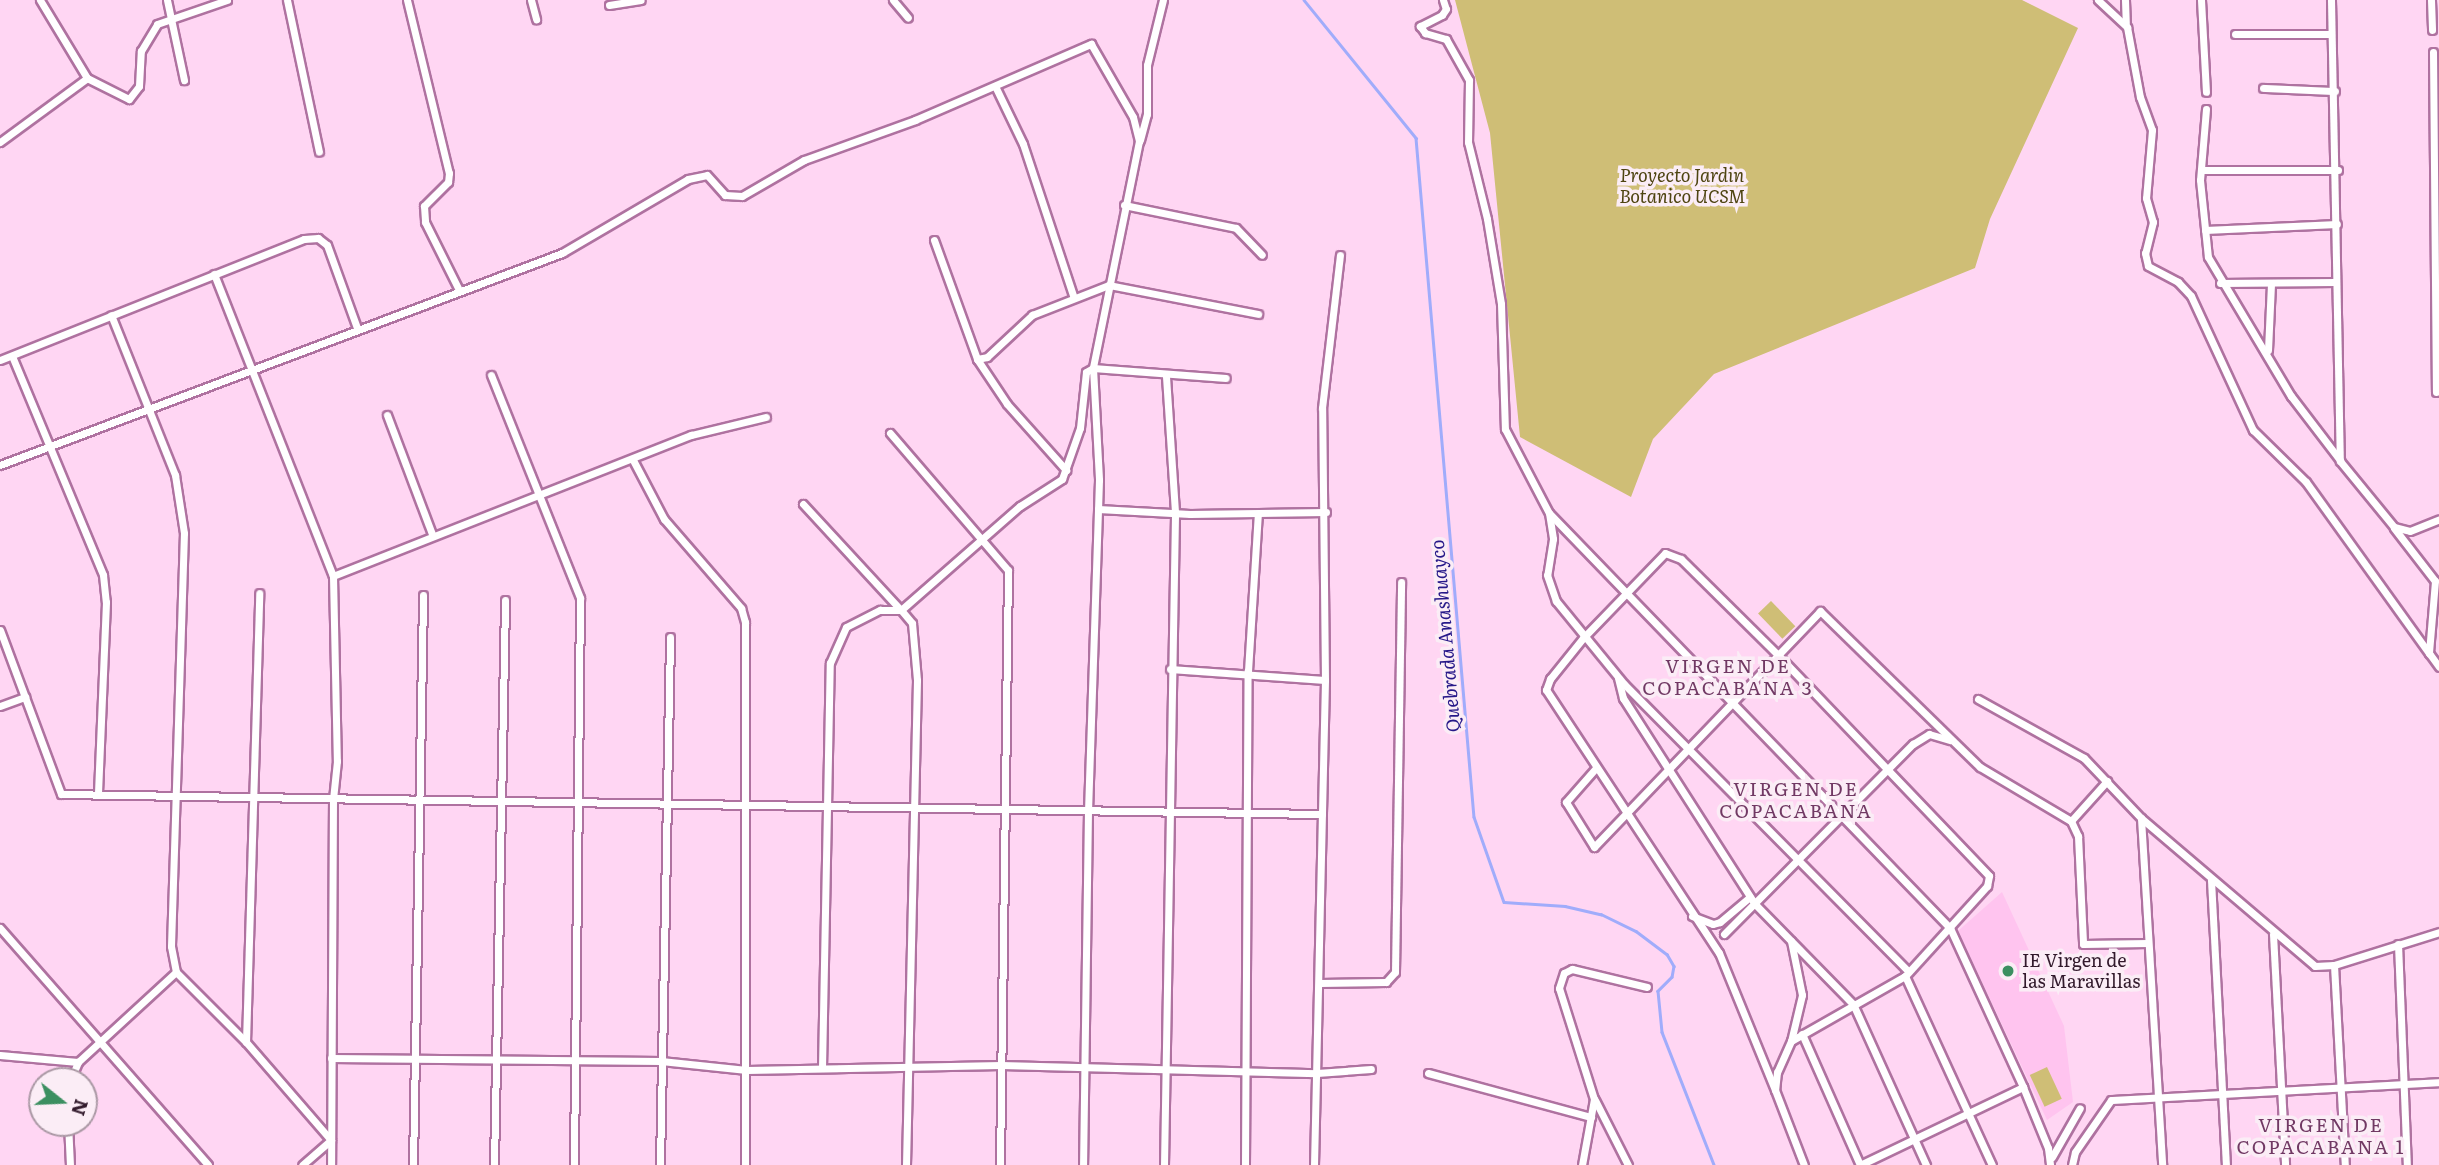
<!DOCTYPE html>
<html>
<head>
<meta charset="utf-8">
<style>
  body { margin:0 }
  #map { position:relative; width:2439px; height:1165px; overflow:hidden; background:#ffd6f3; font-family:Literata,serif }
  div>[style] { position:absolute }
  [style*='--x'] { left:calc(var(--x)*1px); top:calc(var(--y)*1px); width:calc(var(--w)*1px); rotate:calc(var(--a)*1deg) }
  .built>* { inset:0; background:#ffc4ef }
  .green>* { inset:0; background:#cfbe76; transform-origin:0 0 }
  .stream>* { height:2.5px; margin:-1.25px; padding:0 1.25px; transform-origin:1.25px; border-radius:1.25px; background:#a0acfb }
  .roads { filter:drop-shadow(2px 0 #af72a0) drop-shadow(-2px 0 #af72a0) drop-shadow(0 2px #af72a0) drop-shadow(0 -2px #af72a0) }
  .street>* { height:7px; margin:-3.5px; padding:0 3.5px; transform-origin:3.5px; border-radius:3.5px; background:#fff }
  .dots>* { width:19px; height:19px; translate:-50% -50%; box-sizing:border-box; border:4px solid #fbedf6; border-radius:50% }
  span { translate:-50% -50%; white-space:nowrap; text-align:center; line-height:1.15; -webkit-text-stroke:7px #fbedf6; paint-order:stroke }
  .park-label { font-size:18px; color:#4e4411; font-style:italic }
  .poi-label { font-size:18px; color:#321a2c }
  .left { translate:0 -50%; text-align:left }
  .water-label { font-size:19px; color:#271989; font-style:italic }
  .neighbourhood-label { font-size:19px; color:#713964; letter-spacing:2px }
  .north { position:absolute; left:28px; top:1067px; width:70px; height:70px; box-sizing:border-box; background:#fbedf6; border:2px solid #ab99a5; border-radius:50%; rotate:108deg; font-size:19px; font-weight:700; line-height:28px; text-align:center; color:#321a2c }
  .north::after { content:''; display:block; margin:auto; width:24px; height:32px; background:#3c8f61; clip-path:polygon(50% 0,100% 100%,50% 72%,0 100%) }
</style>
</head>
<body>
<div id="map">
  <div class="built">
    <div style="clip-path:polygon(2002px 892px,2064px 1026px,2073px 1102px,2047px 1120px,1958px 931px)"></div>
  </div>
  <div class="green">
    <div style="clip-path:polygon(1455px 0,2022px 0,2078px 28px,1990px 219px,1975px 268px,1714px 374px,1653px 439px,1631px 497px,1520px 437px,1490px 133px)"></div>
    <div style="left:1771px;top:601px;width:35px;height:18px;rotate:46deg"></div>
    <div style="left:2047px;top:1067px;width:35px;height:19px;rotate:65deg"></div>
  </div>
  <div class="stream">
    <div style="--x:1304;--y:0;--w:178;--a:50.9"></div>
    <div style="--x:1416;--y:138;--w:681;--a:85.12"></div>
    <div style="--x:1474;--y:817;--w:90;--a:70.6"></div>
    <div style="--x:1504;--y:902;--w:61;--a:3.8"></div>
    <div style="--x:1565;--y:906;--w:37;--a:13"></div>
    <div style="--x:1601;--y:914;--w:39;--a:26"></div>
    <div style="--x:1636;--y:931;--w:39;--a:37"></div>
    <div style="--x:1667;--y:954;--w:14;--a:60"></div>
    <div style="--x:1674;--y:966;--w:11;--a:100"></div>
    <div style="--x:1672;--y:977;--w:20;--a:135"></div>
    <div style="--x:1658;--y:991;--w:41;--a:84.4"></div>
    <div style="--x:1662;--y:1032;--w:143;--a:68.6"></div>
  </div>
  <div class="roads">
    <div class="street">
      <div style="--x:40;--y:0;--w:91;--a:58.9"></div>
      <div style="--x:167;--y:0;--w:82;--a:78"></div>
      <div style="--x:287;--y:0;--w:155;--a:78.1"></div>
      <div style="--x:407;--y:0;--w:178;--a:76.4"></div>
      <div style="--x:449;--y:173;--w:9;--a:96"></div>
      <div style="--x:448;--y:182;--w:34;--a:135"></div>
      <div style="--x:424;--y:206;--w:16;--a:86"></div>
      <div style="--x:425;--y:222;--w:76;--a:63.4"></div>
      <div style="--x:531;--y:0;--w:20;--a:75"></div>
      <div style="--x:893;--y:0;--w:23;--a:50"></div>
      <div style="--x:1443;--y:0;--w:9;--a:72"></div>
      <div style="--x:1446;--y:9;--w:7;--a:124"></div>
      <div style="--x:1442;--y:15;--w:25;--a:153"></div>
      <div style="--x:1420;--y:26;--w:9;--a:54"></div>
      <div style="--x:1425;--y:33;--w:22;--a:16"></div>
      <div style="--x:1446;--y:39;--w:47;--a:60.7"></div>
      <div style="--x:1469;--y:80;--w:62;--a:90.9"></div>
      <div style="--x:1468;--y:142;--w:79;--a:76.1"></div>
      <div style="--x:1487;--y:219;--w:86;--a:80.6"></div>
      <div style="--x:1501;--y:304;--w:125;--a:88.2"></div>
      <div style="--x:1505;--y:429;--w:95;--a:62.4"></div>
      <div style="--x:1549;--y:513;--w:26;--a:81"></div>
      <div style="--x:1553;--y:539;--w:36;--a:99"></div>
      <div style="--x:1547;--y:575;--w:28;--a:71"></div>
      <div style="--x:1556;--y:601;--w:107;--a:50.7"></div>
      <div style="--x:1624;--y:684;--w:404;--a:45.3"></div>
      <div style="--x:2098;--y:0;--w:40;--a:43"></div>
      <div style="--x:2127;--y:27;--w:71;--a:79.5"></div>
      <div style="--x:2140;--y:97;--w:35;--a:70"></div>
      <div style="--x:2152;--y:130;--w:68;--a:95"></div>
      <div style="--x:2146;--y:198;--w:25;--a:74"></div>
      <div style="--x:2153;--y:222;--w:32;--a:104"></div>
      <div style="--x:2145;--y:253;--w:13;--a:77"></div>
      <div style="--x:2148;--y:266;--w:34;--a:28"></div>
      <div style="--x:2178;--y:282;--w:19;--a:47"></div>
      <div style="--x:2191;--y:296;--w:148;--a:65.2"></div>
      <div style="--x:2253;--y:430;--w:74;--a:44.5"></div>
      <div style="--x:2306;--y:482;--w:211;--a:54.3"></div>
      <div style="--x:2125;--y:0;--w:23;--a:88"></div>
      <div style="--x:2201;--y:0;--w:92;--a:86.9"></div>
      <div style="--x:2331;--y:0;--w:461;--a:88.9"></div>
      <div style="--x:2340;--y:461;--w:85;--a:50.7"></div>
      <div style="--x:2394;--y:527;--w:16;--a:14"></div>
      <div style="--x:2410;--y:531;--w:31;--a:-22"></div>
      <div style="--x:2431;--y:0;--w:30;--a:88"></div>
      <div style="--x:609;--y:5;--w:32;--a:-9"></div>
      <div style="--x:2235;--y:34;--w:95;--a:0"></div>
      <div style="--x:2433;--y:52;--w:340;--a:89.5"></div>
      <div style="--x:995;--y:86;--w:64;--a:64.2"></div>
      <div style="--x:1023;--y:144;--w:162;--a:71.7"></div>
      <div style="--x:2263;--y:88;--w:72;--a:2.4"></div>
      <div style="--x:2206;--y:109;--w:71;--a:94.8"></div>
      <div style="--x:2200;--y:180;--w:77;--a:84.1"></div>
      <div style="--x:2208;--y:257;--w:162;--a:59.2"></div>
      <div style="--x:2291;--y:396;--w:81;--a:52.6"></div>
      <div style="--x:1140;--y:140;--w:27;--a:-75"></div>
      <div style="--x:1147;--y:114;--w:49;--a:-90"></div>
      <div style="--x:1147;--y:65;--w:67;--a:-76.2"></div>
      <div style="--x:0;--y:142;--w:108;--a:-36.3"></div>
      <div style="--x:87;--y:78;--w:47;--a:26.6"></div>
      <div style="--x:129;--y:99;--w:16;--a:-52"></div>
      <div style="--x:139;--y:86;--w:35;--a:-87"></div>
      <div style="--x:141;--y:51;--w:31;--a:-59"></div>
      <div style="--x:157;--y:24;--w:74;--a:-18.9"></div>
      <div style="--x:2203;--y:170;--w:135;--a:0"></div>
      <div style="--x:1124;--y:205;--w:114;--a:11.6"></div>
      <div style="--x:1236;--y:228;--w:37;--a:46"></div>
      <div style="--x:2205;--y:230;--w:132;--a:-2.6"></div>
      <div style="--x:934;--y:240;--w:127;--a:70.1"></div>
      <div style="--x:977;--y:359;--w:54;--a:56.3"></div>
      <div style="--x:1007;--y:404;--w:89;--a:48.2"></div>
      <div style="--x:214;--y:274;--w:325;--a:68.5"></div>
      <div style="--x:333;--y:576;--w:185;--a:88.8"></div>
      <div style="--x:337;--y:761;--w:38;--a:96"></div>
      <div style="--x:333;--y:799;--w:366;--a:90.3"></div>
      <div style="--x:2220;--y:283;--w:116;--a:-0.5"></div>
      <div style="--x:2268;--y:350;--w:66;--a:-87.4"></div>
      <div style="--x:12;--y:356;--w:237;--a:67.4"></div>
      <div style="--x:103;--y:575;--w:27;--a:84"></div>
      <div style="--x:106;--y:602;--w:193;--a:92.4"></div>
      <div style="--x:977;--y:359;--w:10;--a:-11"></div>
      <div style="--x:987;--y:357;--w:62;--a:-43"></div>
      <div style="--x:1032;--y:315;--w:83;--a:-21.3"></div>
      <div style="--x:1109;--y:285;--w:152;--a:11"></div>
      <div style="--x:0;--y:360;--w:327;--a:-21.7"></div>
      <div style="--x:304;--y:239;--w:14;--a:-4"></div>
      <div style="--x:318;--y:238;--w:11;--a:38"></div>
      <div style="--x:327;--y:245;--w:88;--a:70.1"></div>
      <div style="--x:491;--y:375;--w:240;--a:68.2"></div>
      <div style="--x:580;--y:598;--w:567;--a:90.61"></div>
      <div style="--x:387;--y:415;--w:127;--a:69.3"></div>
      <div style="--x:890;--y:433;--w:181;--a:49.3"></div>
      <div style="--x:1008;--y:570;--w:595;--a:90.77"></div>
      <div style="--x:633;--y:460;--w:67;--a:62.3"></div>
      <div style="--x:664;--y:519;--w:118;--a:49.1"></div>
      <div style="--x:741;--y:608;--w:15;--a:74"></div>
      <div style="--x:745;--y:622;--w:543;--a:90"></div>
      <div style="--x:0;--y:465;--w:601;--a:-20.67"></div>
      <div style="--x:562;--y:253;--w:146;--a:-30.4"></div>
      <div style="--x:688;--y:179;--w:19;--a:-12"></div>
      <div style="--x:707;--y:175;--w:27;--a:48"></div>
      <div style="--x:725;--y:195;--w:17;--a:3"></div>
      <div style="--x:742;--y:196;--w:72;--a:-30.1"></div>
      <div style="--x:804;--y:160;--w:118;--a:-19.8"></div>
      <div style="--x:915;--y:120;--w:192;--a:-23.4"></div>
      <div style="--x:1091;--y:44;--w:84;--a:60.1"></div>
      <div style="--x:1133;--y:117;--w:25;--a:76"></div>
      <div style="--x:1139;--y:141;--w:232;--a:101.5"></div>
      <div style="--x:1093;--y:368;--w:112;--a:86.9"></div>
      <div style="--x:1099;--y:480;--w:331;--a:91.9"></div>
      <div style="--x:1088;--y:811;--w:354;--a:90.8"></div>
      <div style="--x:803;--y:504;--w:143;--a:47.3"></div>
      <div style="--x:1098;--y:509;--w:92;--a:3.1"></div>
      <div style="--x:1190;--y:514;--w:136;--a:-0.8"></div>
      <div style="--x:1550;--y:514;--w:576;--a:45.99"></div>
      <div style="--x:1950;--y:928;--w:175;--a:65.3"></div>
      <div style="--x:2023;--y:1087;--w:66;--a:67.7"></div>
      <div style="--x:2048;--y:1148;--w:17;--a:83"></div>
      <div style="--x:2394;--y:528;--w:67;--a:52.3"></div>
      <div style="--x:2435;--y:581;--w:72;--a:94.8"></div>
      <div style="--x:2429;--y:653;--w:17;--a:54"></div>
      <div style="--x:333;--y:576;--w:385;--a:-21.5"></div>
      <div style="--x:691;--y:435;--w:77;--a:-13.5"></div>
      <div style="--x:0;--y:630;--w:175;--a:69.6"></div>
      <div style="--x:61;--y:794;--w:1261;--a:0.91"></div>
      <div style="--x:1170;--y:669;--w:155;--a:4.1"></div>
      <div style="--x:1618;--y:678;--w:21;--a:76"></div>
      <div style="--x:1623;--y:698;--w:243;--a:57.4"></div>
      <div style="--x:1754;--y:903;--w:141;--a:45.6"></div>
      <div style="--x:1853;--y:1004;--w:177;--a:65.6"></div>
      <div style="--x:1978;--y:699;--w:121;--a:29.1"></div>
      <div style="--x:2084;--y:758;--w:83;--a:46.5"></div>
      <div style="--x:2141;--y:818;--w:228;--a:40.4"></div>
      <div style="--x:2315;--y:966;--w:19;--a:-3"></div>
      <div style="--x:2334;--y:965;--w:110;--a:-17.4"></div>
      <div style="--x:0;--y:706;--w:27;--a:-20"></div>
      <div style="--x:1595;--y:769;--w:44;--a:131.3"></div>
      <div style="--x:1566;--y:802;--w:53;--a:58.1"></div>
      <div style="--x:1594;--y:847;--w:327;--a:-46.2"></div>
      <div style="--x:1820;--y:611;--w:223;--a:44.3"></div>
      <div style="--x:1980;--y:767;--w:106;--a:30.7"></div>
      <div style="--x:2071;--y:821;--w:17;--a:65"></div>
      <div style="--x:2078;--y:836;--w:108;--a:87.3"></div>
      <div style="--x:2083;--y:944;--w:65;--a:-0.9"></div>
      <div style="--x:2141;--y:818;--w:348;--a:86.5"></div>
      <div style="--x:2071;--y:821;--w:54;--a:-48"></div>
      <div style="--x:2211;--y:880;--w:285;--a:87"></div>
      <div style="--x:1692;--y:916;--w:22;--a:21"></div>
      <div style="--x:1713;--y:924;--w:7;--a:-16"></div>
      <div style="--x:1720;--y:922;--w:39;--a:-40"></div>
      <div style="--x:0;--y:928;--w:315;--a:48.7"></div>
      <div style="--x:1724;--y:934;--w:268;--a:-45.2"></div>
      <div style="--x:1913;--y:744;--w:19;--a:-32"></div>
      <div style="--x:1929;--y:734;--w:22;--a:16"></div>
      <div style="--x:2273;--y:934;--w:231;--a:87"></div>
      <div style="--x:1791;--y:941;--w:55;--a:78.5"></div>
      <div style="--x:1802;--y:995;--w:47;--a:103.4"></div>
      <div style="--x:2398;--y:944;--w:221;--a:87.7"></div>
      <div style="--x:2334;--y:965;--w:200;--a:86.9"></div>
      <div style="--x:176;--y:972;--w:99;--a:45"></div>
      <div style="--x:246;--y:1042;--w:130;--a:49.1"></div>
      <div style="--x:331;--y:1140;--w:38;--a:139"></div>
      <div style="--x:1905;--y:976;--w:208;--a:65.3"></div>
      <div style="--x:1320;--y:983;--w:66;--a:-0.9"></div>
      <div style="--x:1386;--y:982;--w:13;--a:-48"></div>
      <div style="--x:1395;--y:972;--w:390;--a:-89.1"></div>
      <div style="--x:1802;--y:1034;--w:143;--a:66.1"></div>
      <div style="--x:246;--y:1042;--w:449;--a:-88.3"></div>
      <div style="--x:0;--y:1055;--w:78;--a:5.1"></div>
      <div style="--x:331;--y:1058;--w:330;--a:0.5"></div>
      <div style="--x:661;--y:1061;--w:86;--a:6"></div>
      <div style="--x:747;--y:1070;--w:254;--a:-1.1"></div>
      <div style="--x:1001;--y:1065;--w:316;--a:1.5"></div>
      <div style="--x:1317;--y:1073;--w:54;--a:-4.2"></div>
      <div style="--x:822;--y:1068;--w:405;--a:-88.9"></div>
      <div style="--x:830;--y:663;--w:39;--a:-66"></div>
      <div style="--x:846;--y:627;--w:38;--a:-27"></div>
      <div style="--x:880;--y:610;--w:21;--a:0"></div>
      <div style="--x:1428;--y:1073;--w:169;--a:15.1"></div>
      <div style="--x:70;--y:1081;--w:21;--a:-67"></div>
      <div style="--x:78;--y:1062;--w:133;--a:-42.6"></div>
      <div style="--x:176;--y:972;--w:26;--a:-101"></div>
      <div style="--x:171;--y:946;--w:413;--a:-88.2"></div>
      <div style="--x:184;--y:533;--w:59;--a:-98.8"></div>
      <div style="--x:175;--y:475;--w:172;--a:-111.8"></div>
      <div style="--x:1775;--y:1090;--w:148;--a:-112.2"></div>
      <div style="--x:1719;--y:953;--w:315;--a:-123.3"></div>
      <div style="--x:1546;--y:690;--w:12;--a:-70"></div>
      <div style="--x:1550;--y:679;--w:53;--a:-51.2"></div>
      <div style="--x:1583;--y:638;--w:118;--a:-46"></div>
      <div style="--x:1665;--y:553;--w:17;--a:21"></div>
      <div style="--x:1681;--y:559;--w:138;--a:44.7"></div>
      <div style="--x:1779;--y:656;--w:304;--a:46.3"></div>
      <div style="--x:1989;--y:876;--w:10;--a:101"></div>
      <div style="--x:1987;--y:886;--w:122;--a:132.3"></div>
      <div style="--x:1905;--y:976;--w:131;--a:150.3"></div>
      <div style="--x:1791;--y:1041;--w:34;--a:114"></div>
      <div style="--x:1777;--y:1072;--w:18;--a:96"></div>
      <div style="--x:1775;--y:1090;--w:80;--a:68.9"></div>
      <div style="--x:1595;--y:1100;--w:73;--a:63.1"></div>
      <div style="--x:68;--y:1123;--w:42;--a:87.3"></div>
      <div style="--x:2052;--y:1157;--w:56;--a:-60.3"></div>
      <div style="--x:413;--y:1165;--w:570;--a:-88.99"></div>
      <div style="--x:494;--y:1165;--w:565;--a:-88.88"></div>
      <div style="--x:660;--y:1165;--w:528;--a:-88.91"></div>
      <div style="--x:906;--y:1165;--w:485;--a:-88.7"></div>
      <div style="--x:917;--y:680;--w:57;--a:-95"></div>
      <div style="--x:912;--y:623;--w:17;--a:-130"></div>
      <div style="--x:901;--y:610;--w:158;--a:-41.2"></div>
      <div style="--x:1020;--y:506;--w:50;--a:-32.7"></div>
      <div style="--x:1062;--y:479;--w:54;--a:-70.6"></div>
      <div style="--x:1080;--y:428;--w:56;--a:-83.9"></div>
      <div style="--x:1086;--y:372;--w:8;--a:-30"></div>
      <div style="--x:1093;--y:368;--w:133;--a:4.3"></div>
      <div style="--x:1164;--y:1165;--w:653;--a:-89.03"></div>
      <div style="--x:1175;--y:512;--w:136;--a:-93.8"></div>
      <div style="--x:1245;--y:1165;--w:494;--a:-89.7"></div>
      <div style="--x:1248;--y:671;--w:157;--a:-86.4"></div>
      <div style="--x:1314;--y:1165;--w:485;--a:-88.7"></div>
      <div style="--x:1325;--y:680;--w:272;--a:-90.6"></div>
      <div style="--x:1322;--y:408;--w:154;--a:-83.3"></div>
      <div style="--x:1582;--y:1165;--w:67;--a:-79.7"></div>
      <div style="--x:1594;--y:1099;--w:116;--a:-107.5"></div>
      <div style="--x:1559;--y:988;--w:16;--a:-72"></div>
      <div style="--x:1564;--y:973;--w:9;--a:-27"></div>
      <div style="--x:1572;--y:969;--w:77;--a:13.5"></div>
      <div style="--x:1860;--y:1165;--w:181;--a:-25.6"></div>
      <div style="--x:2072;--y:1165;--w:13;--a:-77"></div>
      <div style="--x:2075;--y:1152;--w:63;--a:-55.3"></div>
      <div style="--x:2111;--y:1100;--w:328;--a:-3.1"></div>
    </div>
  </div>
  <div class="dots">
    <div style="left:2008px;top:971px;background:#3c8f61"></div>
  </div>
  <div class="park-label">
    <span style="left:1682px;top:186px">Proyecto Jardin<br>Botanico UCSM</span>
  </div>
  <div class="poi-label">
    <span class="left" style="left:2022px;top:971px">IE Virgen de<br>las Maravillas</span>
  </div>
  <div class="water-label">
    <span style="left:1445px;top:636px;rotate:-95deg">Quebrada Anashuayco</span>
  </div>
  <div class="neighbourhood-label">
    <span style="left:1728px;top:677px">VIRGEN DE<br>COPACABANA 3</span>
    <span style="left:1796px;top:800px">VIRGEN DE<br>COPACABANA</span>
    <span style="left:2321px;top:1136px">VIRGEN DE<br>COPACABANA 1</span>
  </div>
  <div class="north">N</div>
</div>
</body>
</html>
